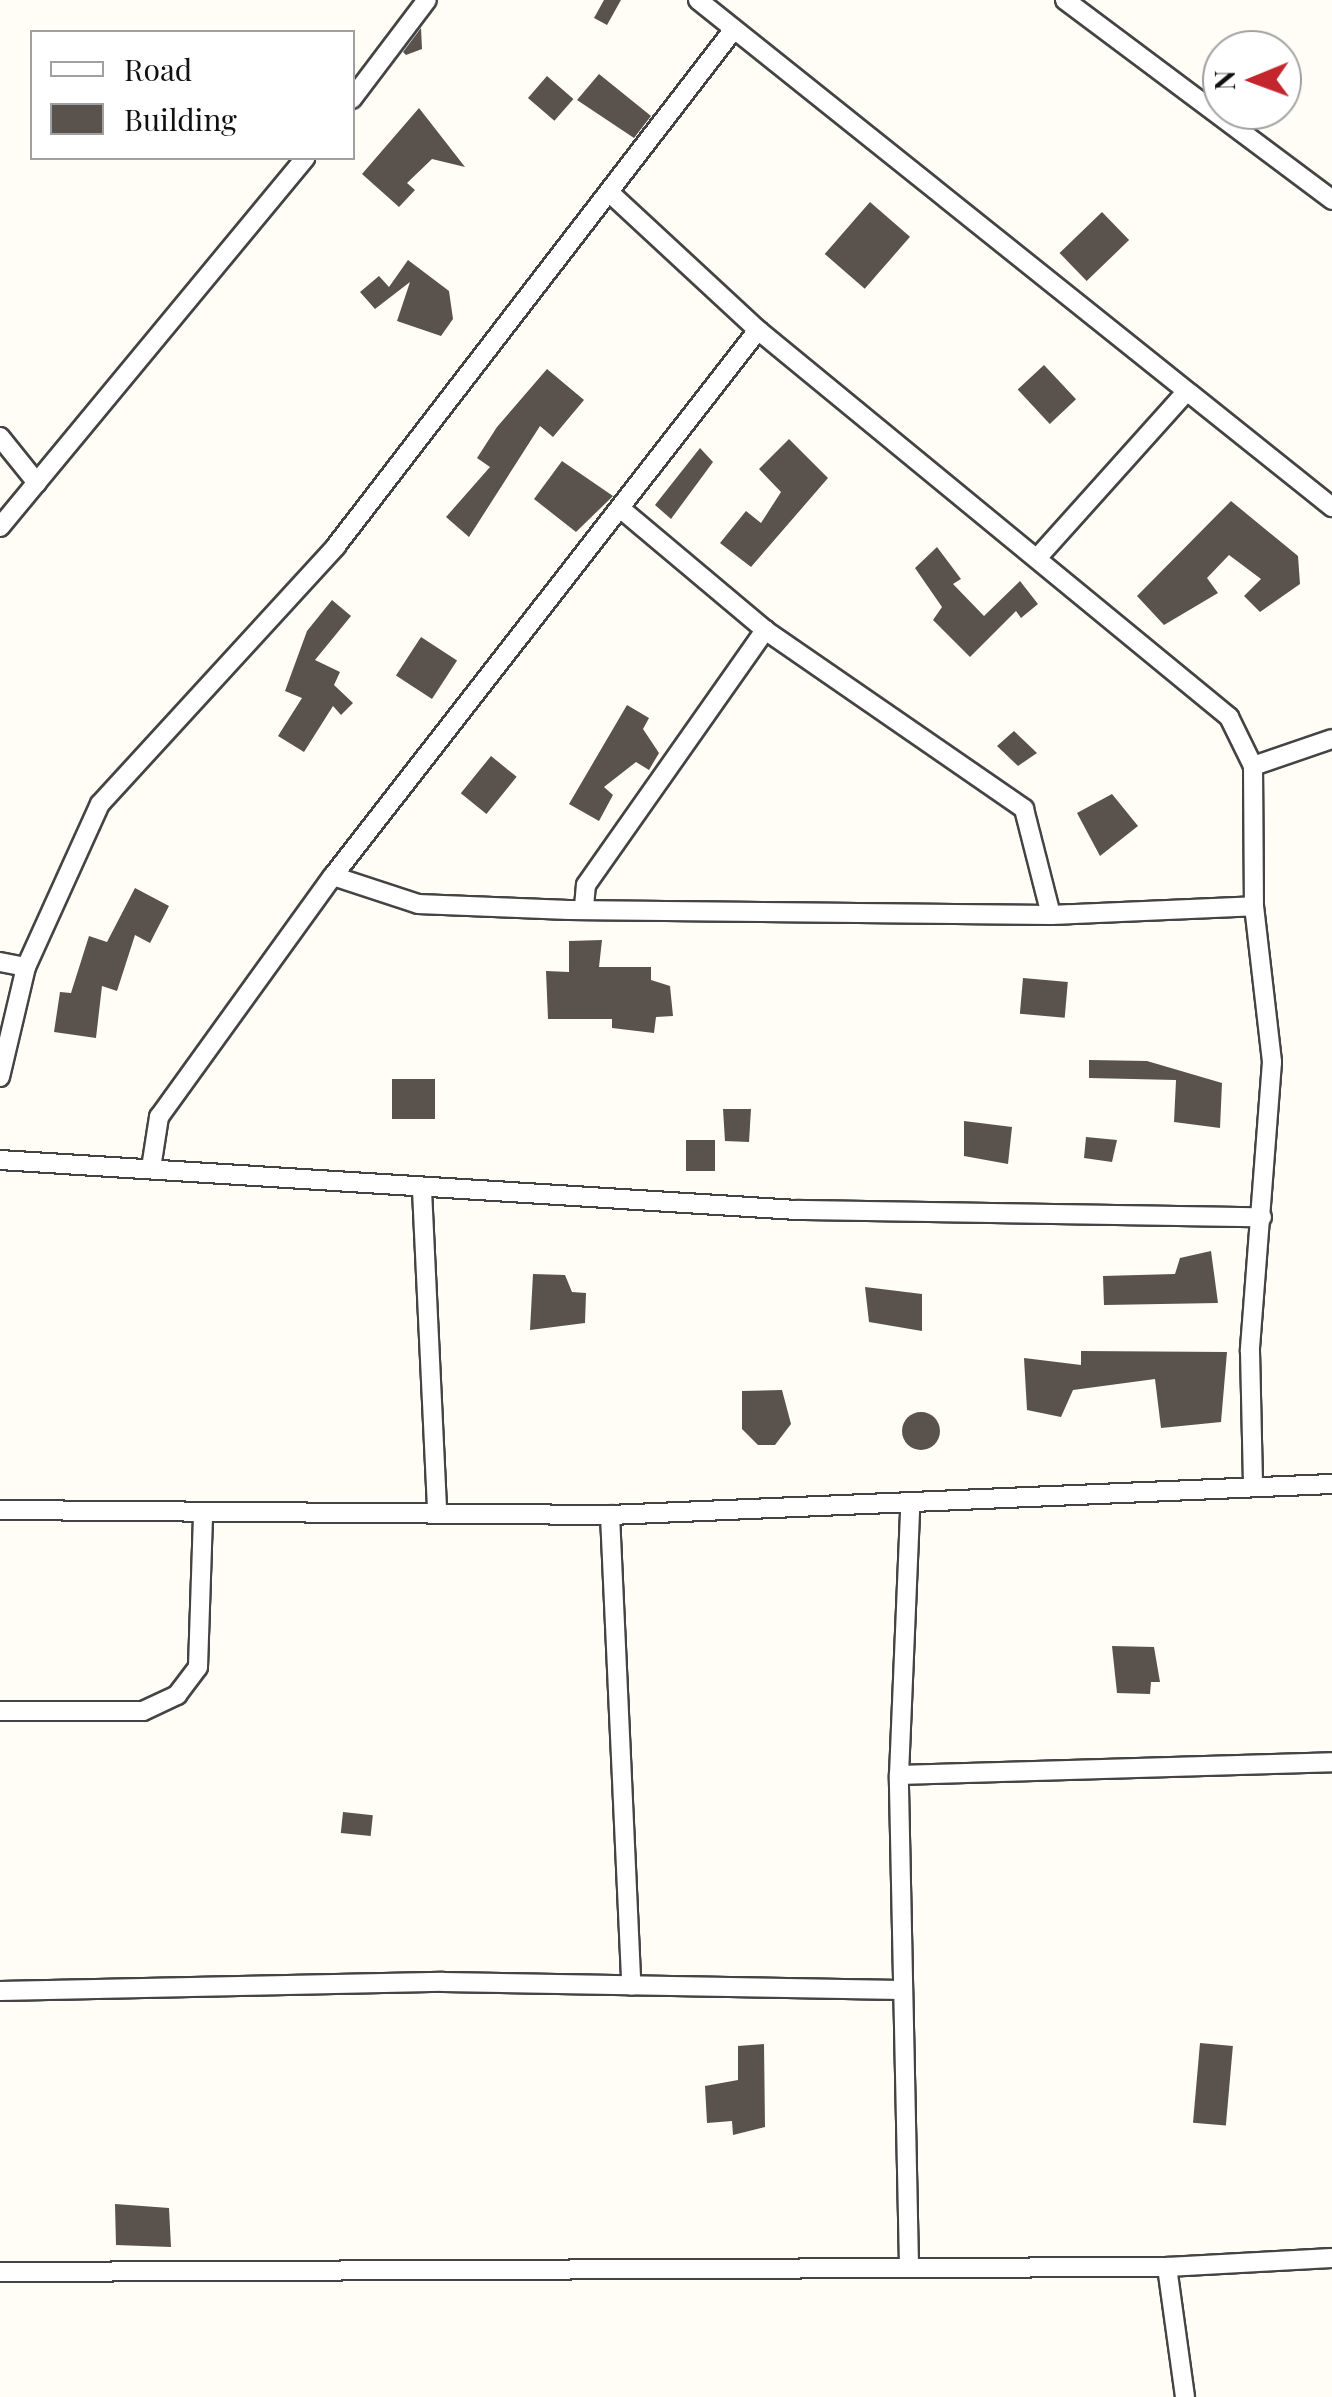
<!DOCTYPE html>
<html>
<head>
<meta charset="utf-8">
<style>
  body { margin:0 }
  #map { position:relative; width:1332px; height:2397px; overflow:hidden; background:#fffdf5; font-family:"Playfair Display",serif }
  div>[style] { position:absolute }
  [style*='--x'] { left:calc(var(--x)*1px); top:calc(var(--y)*1px); width:calc(var(--w)*1px); rotate:calc(var(--a)*1deg) }
  .building>* { inset:0; background:#5a524d; transform-origin:0 0 }
  .round { border-radius:50% }
  .roads { filter:drop-shadow(2px 0 #444) drop-shadow(-2px 0 #444) drop-shadow(0 2px #444) drop-shadow(0 -2px #444) }
  .minor>* { height:18px; margin:-9px; padding:0 9px; transform-origin:9px; border-radius:9px; background:#fff }
  span { translate:-50% -50%; white-space:nowrap; text-align:center; line-height:1.15; -webkit-text-stroke:10px #fff; paint-order:stroke }
  .legend { position:absolute; left:30px; top:30px; width:325px; height:130px; box-sizing:border-box; background:#fff; border:2px solid #a0a0a0; margin:0; padding:12px 18px; list-style:none; font-size:30px; color:#111 }
  .legend li { display:flex; align-items:center; gap:20px; height:50px }
  .legend b { width:50px; border:2px solid #a0a0a0 }
  .north { position:absolute; left:1202px; top:30px; width:100px; height:100px; box-sizing:border-box; background:#fff; border:2px solid #a0a0a0; border-radius:50%; rotate:269deg; font-size:28px; font-weight:700; line-height:40px; text-align:center; color:#111 }
  .north::after { content:''; display:block; margin:auto; width:35px; height:45px; background:#c4262e; clip-path:polygon(50% 0,100% 100%,50% 72%,0 100%) }
</style>
</head>
<body>
<div id="map">
  <div class="building">
    <div style="clip-path:polygon(604px 0,621px 0,607px 25px,594px 18px)"></div>
    <div style="clip-path:polygon(421px 28px,422px 49px,406px 55px,403px 52px)"></div>
    <div style="clip-path:polygon(599px 74px,651px 116px,634px 138px,577px 100px)"></div>
    <div style="left:547px;top:76px;width:35px;height:29px;rotate:41deg"></div>
    <div style="clip-path:polygon(419px 108px,465px 167px,432px 159px,407px 183px,415px 190px,399px 207px,362px 174px)"></div>
    <div style="left:870px;top:202px;width:53px;height:69px;rotate:41deg"></div>
    <div style="left:1102px;top:212px;width:39px;height:59px;rotate:46deg"></div>
    <div style="clip-path:polygon(408px 260px,449px 291px,453px 319px,441px 336px,397px 321px,410px 282px,375px 309px,360px 292px,379px 276px,389px 287px)"></div>
    <div style="left:1044px;top:365px;width:47px;height:36px;rotate:47deg"></div>
    <div style="clip-path:polygon(547px 369px,584px 400px,553px 437px,540px 426px,469px 537px,446px 517px,490px 467px,477px 458px,497px 427px)"></div>
    <div style="clip-path:polygon(789px 439px,828px 478px,751px 567px,720px 543px,746px 511px,761px 523px,781px 492px,759px 469px)"></div>
    <div style="clip-path:polygon(700px 448px,713px 462px,671px 519px,655px 505px)"></div>
    <div style="clip-path:polygon(562px 461px,613px 496px,576px 532px,534px 499px)"></div>
    <div style="clip-path:polygon(1231px 501px,1298px 556px,1300px 584px,1260px 612px,1244px 596px,1261px 579px,1229px 555px,1207px 578px,1218px 593px,1164px 625px,1137px 596px)"></div>
    <div style="clip-path:polygon(937px 547px,961px 579px,953px 584px,984px 616px,1020px 581px,1038px 604px,1021px 618px,1016px 611px,970px 657px,933px 620px,942px 607px,915px 568px)"></div>
    <div style="clip-path:polygon(332px 600px,351px 616px,315px 660px,340px 672px,334px 685px,353px 703px,341px 715px,333px 706px,304px 752px,278px 736px,302px 698px,285px 691px,307px 631px)"></div>
    <div style="left:421px;top:637px;width:43px;height:46px;rotate:33deg"></div>
    <div style="clip-path:polygon(627px 705px,649px 718px,643px 729px,659px 753px,649px 770px,636px 762px,604px 787px,613px 795px,599px 821px,569px 804px)"></div>
    <div style="clip-path:polygon(1014px 731px,1037px 753px,1018px 766px,997px 746px)"></div>
    <div style="left:491px;top:756px;width:33px;height:48px;rotate:39deg"></div>
    <div style="clip-path:polygon(1112px 794px,1138px 826px,1100px 856px,1077px 813px)"></div>
    <div style="clip-path:polygon(135px 888px,169px 906px,150px 943px,135px 935px,117px 991px,102px 986px,96px 1038px,54px 1032px,60px 992px,71px 993px,89px 936px,107px 942px)"></div>
    <div style="clip-path:polygon(602px 940px,599px 967px,651px 967px,651px 980px,670px 986px,673px 1016px,656px 1017px,654px 1033px,612px 1028px,612px 1019px,548px 1019px,546px 971px,569px 972px,569px 941px)"></div>
    <div style="left:1023px;top:978px;width:45px;height:36px;rotate:5deg"></div>
    <div style="clip-path:polygon(1089px 1060px,1147px 1061px,1222px 1083px,1220px 1128px,1174px 1122px,1176px 1080px,1089px 1078px)"></div>
    <div style="left:435px;top:1079px;width:40px;height:43px;rotate:90deg"></div>
    <div style="clip-path:polygon(723px 1109px,751px 1109px,749px 1142px,725px 1141px)"></div>
    <div style="clip-path:polygon(964px 1121px,1012px 1127px,1008px 1164px,964px 1156px)"></div>
    <div style="clip-path:polygon(1086px 1137px,1117px 1140px,1112px 1162px,1084px 1158px)"></div>
    <div style="left:686px;top:1140px;width:29px;height:31px"></div>
    <div style="clip-path:polygon(1211px 1251px,1218px 1303px,1104px 1305px,1103px 1276px,1175px 1274px,1180px 1258px)"></div>
    <div style="clip-path:polygon(533px 1274px,565px 1275px,572px 1292px,586px 1293px,585px 1323px,530px 1330px)"></div>
    <div style="clip-path:polygon(865px 1287px,922px 1294px,922px 1331px,869px 1322px)"></div>
    <div style="clip-path:polygon(1081px 1351px,1227px 1352px,1221px 1422px,1161px 1428px,1155px 1379px,1073px 1390px,1061px 1417px,1027px 1410px,1024px 1358px,1081px 1365px)"></div>
    <div style="clip-path:polygon(782px 1390px,791px 1424px,775px 1445px,758px 1445px,742px 1429px,742px 1391px)"></div>
    <div class="round" style="left:902px;top:1412px;width:38px;height:38px"></div>
    <div style="clip-path:polygon(1112px 1646px,1154px 1647px,1160px 1682px,1151px 1682px,1150px 1694px,1117px 1693px)"></div>
    <div style="left:343px;top:1812px;width:30px;height:21px;rotate:6deg"></div>
    <div style="left:1200px;top:2043px;width:33px;height:80px;rotate:5deg"></div>
    <div style="clip-path:polygon(764px 2044px,765px 2127px,733px 2135px,732px 2121px,707px 2123px,705px 2086px,738px 2080px,738px 2046px)"></div>
    <div style="clip-path:polygon(115px 2204px,169px 2208px,171px 2247px,116px 2245px)"></div>
  </div>
  <div class="roads">
    <div class="minor">
      <div style="--x:698;--y:0;--w:812;--a:38.65"></div>
      <div style="--x:1065;--y:0;--w:334;--a:36.8"></div>
      <div style="--x:352;--y:99;--w:124;--a:-52.9"></div>
      <div style="--x:610;--y:193;--w:202;--a:42.8"></div>
      <div style="--x:758;--y:330;--w:610;--a:39.41"></div>
      <div style="--x:1229;--y:717;--w:55;--a:63.9"></div>
      <div style="--x:1253;--y:766;--w:140;--a:89.6"></div>
      <div style="--x:1254;--y:906;--w:157;--a:83.4"></div>
      <div style="--x:1272;--y:1062;--w:290;--a:94.4"></div>
      <div style="--x:1250;--y:1351;--w:136;--a:88.7"></div>
      <div style="--x:0;--y:437;--w:59;--a:51.2"></div>
      <div style="--x:621;--y:509;--w:188;--a:40"></div>
      <div style="--x:765;--y:630;--w:315;--a:34.6"></div>
      <div style="--x:1024;--y:809;--w:109;--a:75.7"></div>
      <div style="--x:0;--y:527;--w:479;--a:-50.4"></div>
      <div style="--x:1039;--y:556;--w:219;--a:-48.1"></div>
      <div style="--x:1253;--y:766;--w:83;--a:-18.9"></div>
      <div style="--x:333;--y:876;--w:89;--a:18.2"></div>
      <div style="--x:418;--y:904;--w:151;--a:2.3"></div>
      <div style="--x:569;--y:910;--w:482;--a:0.6"></div>
      <div style="--x:1051;--y:915;--w:203;--a:-2.5"></div>
      <div style="--x:584;--y:907;--w:22;--a:-85"></div>
      <div style="--x:586;--y:885;--w:312;--a:-54.9"></div>
      <div style="--x:0;--y:962;--w:26;--a:11"></div>
      <div style="--x:0;--y:1077;--w:113;--a:-76.7"></div>
      <div style="--x:26;--y:967;--w:179;--a:-65.6"></div>
      <div style="--x:100;--y:804;--w:350;--a:-47.5"></div>
      <div style="--x:336;--y:546;--w:652;--a:-52.41"></div>
      <div style="--x:0;--y:1160;--w:800;--a:3.59"></div>
      <div style="--x:798;--y:1210;--w:464;--a:0.9"></div>
      <div style="--x:151;--y:1168;--w:52;--a:-81.1"></div>
      <div style="--x:159;--y:1117;--w:297;--a:-54.2"></div>
      <div style="--x:333;--y:876;--w:692;--a:-52.1"></div>
      <div style="--x:422;--y:1190;--w:323;--a:87.3"></div>
      <div style="--x:0;--y:1510;--w:610;--a:0.47"></div>
      <div style="--x:610;--y:1515;--w:723;--a:-2.46"></div>
      <div style="--x:610;--y:1515;--w:471;--a:87.4"></div>
      <div style="--x:0;--y:1711;--w:143;--a:0"></div>
      <div style="--x:143;--y:1711;--w:38;--a:-25"></div>
      <div style="--x:177;--y:1695;--w:35;--a:-53"></div>
      <div style="--x:198;--y:1667;--w:150;--a:-88.1"></div>
      <div style="--x:899;--y:1775;--w:433;--a:-1.7"></div>
      <div style="--x:0;--y:1991;--w:443;--a:-1.2"></div>
      <div style="--x:443;--y:1982;--w:458;--a:1"></div>
      <div style="--x:909;--y:2265;--w:490;--a:-91.2"></div>
      <div style="--x:899;--y:1775;--w:268;--a:-87.6"></div>
      <div style="--x:1167;--y:2267;--w:131;--a:82.1"></div>
      <div style="--x:0;--y:2272;--w:1167;--a:-0.25"></div>
      <div style="--x:1167;--y:2267;--w:165;--a:-3.1"></div>
    </div>
  </div>
  <ul class="legend">
  <li><b style="height:12px;background:#fff"></b>Road</li>
  <li><b style="height:28px;background:#5a524d"></b>Building</li>
  </ul>
  <div class="north">N</div>
</div>
</body>
</html>
